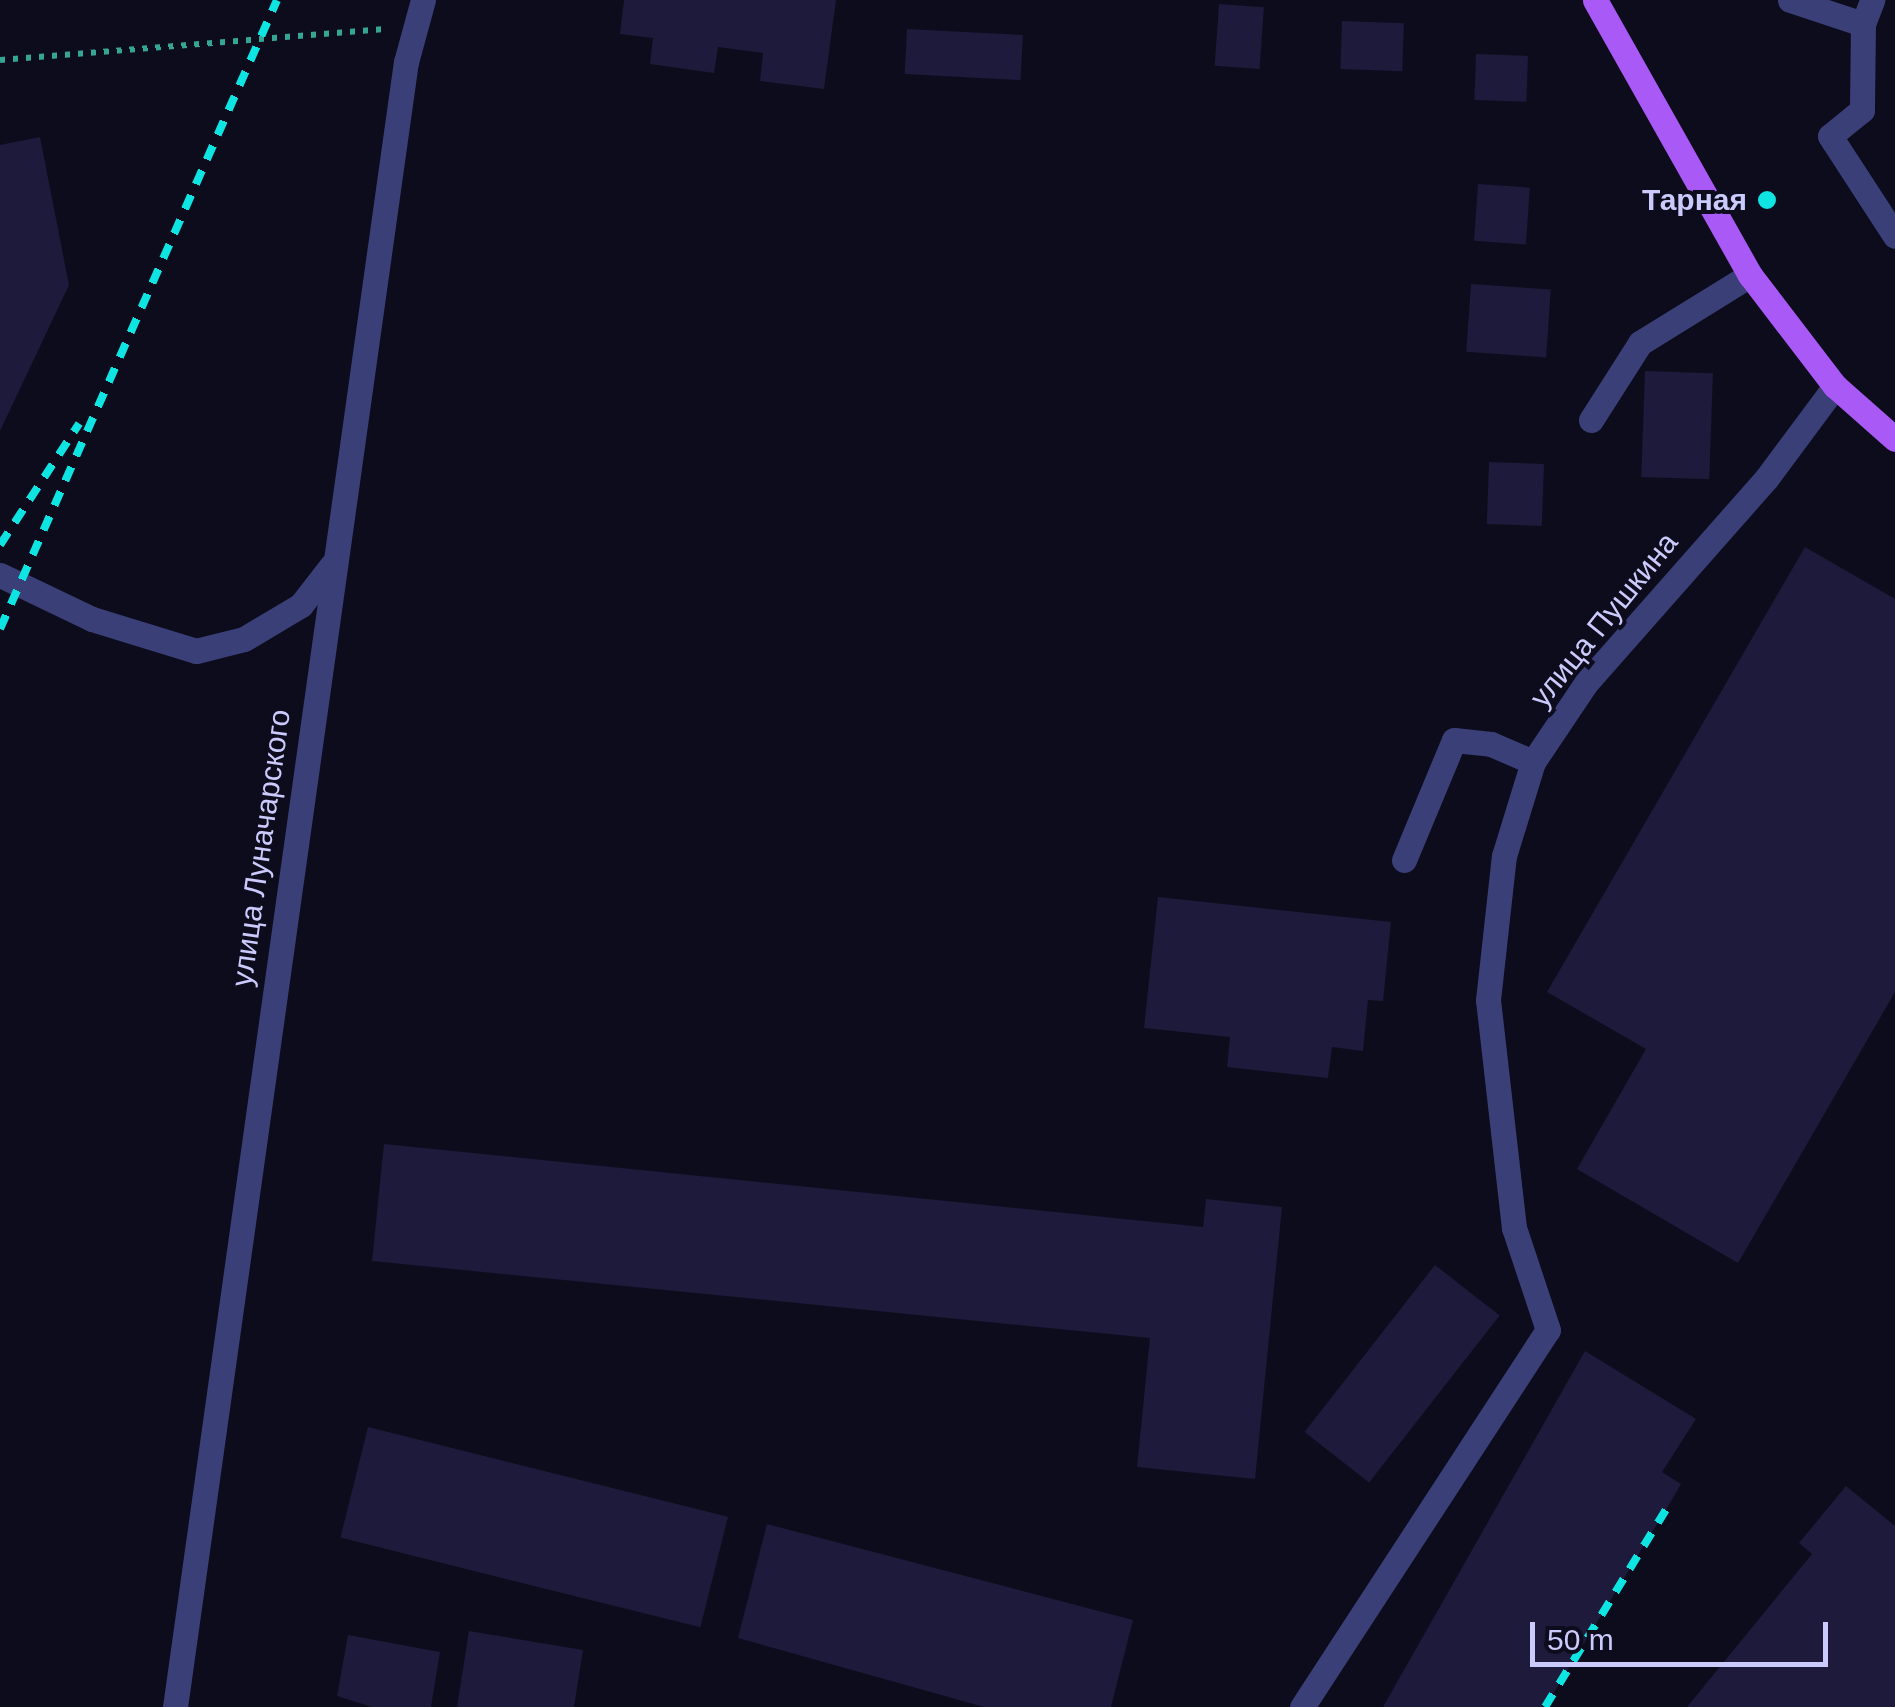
<!DOCTYPE html>
<html>
<head>
<meta charset="utf-8">
<style>
  body { margin:0 }
  #map { position:relative; width:1895px; height:1707px; overflow:hidden; background:#0d0c1c; font-family:Arial,sans-serif }
  div>[style] { position:absolute }
  [style*='--x'] { left:calc(var(--x)*1px); top:calc(var(--y)*1px); width:calc(var(--w)*1px); rotate:calc(var(--a)*1deg) }
  .building>* { inset:0; background:#1d1a3b; transform-origin:0 0 }
  .path>* { height:6px; margin-top:-3px; transform-origin:0; background:repeating-linear-gradient(90deg,#34a693 0 5px,transparent 0 13px) }
  .minor>* { height:25px; margin:-12.5px; padding:0 12.5px; transform-origin:12.5px; border-radius:12.5px; background:#3a3f78 }
  .major>* { height:25px; margin:-12.5px; padding:0 12.5px; transform-origin:12.5px; border-radius:12.5px; background:#a959f5 }
  .rail>* { height:8px; margin-top:-4px; transform-origin:0; background:repeating-linear-gradient(90deg,#0ee4e2 0 15px,transparent 0 27px) }
  .dots>* { width:28px; height:28px; translate:-50% -50%; box-sizing:border-box; border:5px solid #0d0c1c; border-radius:50% }
  span { translate:-50% -50%; white-space:nowrap; text-align:center; line-height:1.15; -webkit-text-stroke:8px #0d0c1c; paint-order:stroke }
  .poi-label { font-size:30px; color:#cbcafc; font-weight:700 }
  .right { translate:-100% -50%; text-align:right }
  .street-label { font-size:30px; color:#cbcafc }
  .scale { position:absolute; left:1530px; top:1622px; width:298px; height:45px; box-sizing:border-box; border:5px solid #cbcafc; border-top:0; padding-left:12px; font-size:30px; line-height:35px; white-space:nowrap; color:#cbcafc; -webkit-text-stroke:8px #0d0c1c; paint-order:stroke }
</style>
</head>
<body>
<div id="map">
  <div class="building">
    <div style="clip-path:polygon(624px 0,836px 0,824px 89px,760px 81px,763px 53px,718px 47px,714px 73px,650px 64px,653px 38px,620px 34px)"></div>
    <div style="left:1219px;top:4px;width:45px;height:62px;rotate:4deg"></div>
    <div style="left:1342px;top:21px;width:62px;height:48px;rotate:2deg"></div>
    <div style="left:907px;top:29px;width:116px;height:45px;rotate:3deg"></div>
    <div style="left:1476px;top:54px;width:52px;height:46px;rotate:2deg"></div>
    <div style="clip-path:polygon(40px 137px,69px 285px,0 431px,0 145px)"></div>
    <div style="left:1478px;top:184px;width:52px;height:57px;rotate:4deg"></div>
    <div style="left:1471px;top:284px;width:80px;height:68px;rotate:4deg"></div>
    <div style="left:1645px;top:371px;width:68px;height:106px;rotate:2deg"></div>
    <div style="left:1489px;top:462px;width:55px;height:62px;rotate:2deg"></div>
    <div style="clip-path:polygon(1805px 547px,1895px 599px,1895px 992px,1738px 1263px,1577px 1169px,1646px 1049px,1547px 992px)"></div>
    <div style="clip-path:polygon(1158px 897px,1391px 922px,1383px 1001px,1368px 1000px,1363px 1051px,1332px 1047px,1328px 1078px,1227px 1067px,1230px 1037px,1144px 1028px)"></div>
    <div style="clip-path:polygon(384px 1144px,1203px 1227px,1206px 1199px,1282px 1207px,1255px 1479px,1137px 1467px,1150px 1338px,372px 1261px)"></div>
    <div style="left:1435px;top:1265px;width:82px;height:212px;rotate:38deg"></div>
    <div style="clip-path:polygon(1585px 1351px,1696px 1419px,1662px 1472px,1681px 1484px,1667px 1508px,1545px 1707px,1383px 1707px)"></div>
    <div style="left:368px;top:1427px;width:371px;height:114px;rotate:14deg"></div>
    <div style="clip-path:polygon(1846px 1486px,1895px 1526px,1895px 1707px,1687px 1707px,1812px 1554px,1799px 1543px)"></div>
    <div style="clip-path:polygon(767px 1524px,1133px 1620px,1111px 1707px,984px 1707px,738px 1638px)"></div>
    <div style="clip-path:polygon(469px 1631px,583px 1650px,574px 1707px,457px 1707px)"></div>
    <div style="clip-path:polygon(348px 1635px,440px 1652px,431px 1707px,372px 1707px,337px 1696px)"></div>
  </div>
  <div class="path">
    <div style="--x:0;--y:60;--w:383;--a:-4.6"></div>
  </div>
  <div class="minor">
    <div style="--x:1790;--y:0;--w:77;--a:18.2"></div>
    <div style="--x:1863;--y:24;--w:26;--a:-69"></div>
    <div style="--x:1863;--y:24;--w:86;--a:90.7"></div>
    <div style="--x:1862;--y:110;--w:41;--a:140.9"></div>
    <div style="--x:1830;--y:136;--w:119;--a:57"></div>
    <div style="--x:1591;--y:420;--w:91;--a:-57.5"></div>
    <div style="--x:1640;--y:343;--w:129;--a:-31.7"></div>
    <div style="--x:0;--y:575;--w:102;--a:25.6"></div>
    <div style="--x:92;--y:619;--w:109;--a:17.1"></div>
    <div style="--x:196;--y:651;--w:49;--a:-14"></div>
    <div style="--x:244;--y:639;--w:66;--a:-30.8"></div>
    <div style="--x:301;--y:605;--w:51;--a:-52.2"></div>
    <div style="--x:1404;--y:860;--w:130;--a:-67.4"></div>
    <div style="--x:1454;--y:740;--w:37;--a:6"></div>
    <div style="--x:1491;--y:744;--w:46;--a:23.2"></div>
    <div style="--x:175;--y:1707;--w:1661;--a:-82.01"></div>
    <div style="--x:406;--y:62;--w:64;--a:-74.7"></div>
    <div style="--x:1302;--y:1707;--w:450;--a:-56.9"></div>
    <div style="--x:1548;--y:1330;--w:108;--a:-108.4"></div>
    <div style="--x:1514;--y:1228;--w:229;--a:-96.5"></div>
    <div style="--x:1488;--y:1000;--w:145;--a:-83.7"></div>
    <div style="--x:1504;--y:856;--w:98;--a:-72.9"></div>
    <div style="--x:1533;--y:762;--w:95;--a:-56.1"></div>
    <div style="--x:1586;--y:683;--w:272;--a:-48.6"></div>
    <div style="--x:1766;--y:479;--w:116;--a:-53.4"></div>
  </div>
  <div class="major">
    <div style="--x:1595;--y:0;--w:316;--a:60.6"></div>
    <div style="--x:1750;--y:275;--w:140;--a:52.6"></div>
    <div style="--x:1835;--y:386;--w:80;--a:41.5"></div>
  </div>
  <div class="rail">
    <div style="--x:0;--y:545;--w:145;--a:-56.9"></div>
    <div style="--x:0;--y:629;--w:687;--a:-66.23"></div>
    <div style="--x:1545;--y:1707;--w:233;--a:-58.5"></div>
  </div>
  <div class="dots">
    <div style="left:1767px;top:200px;background:#0ee4e2"></div>
  </div>
  <div class="poi-label">
    <span class="right" style="left:1747px;top:200px">Тарная</span>
  </div>
  <div class="street-label">
    <span style="left:1604px;top:620px;rotate:-51deg">улица Пушкина</span>
    <span style="left:261px;top:848px;rotate:-82deg">улица Луначарского</span>
  </div>
  <div class="scale">50 m</div>
</div>
</body>
</html>
